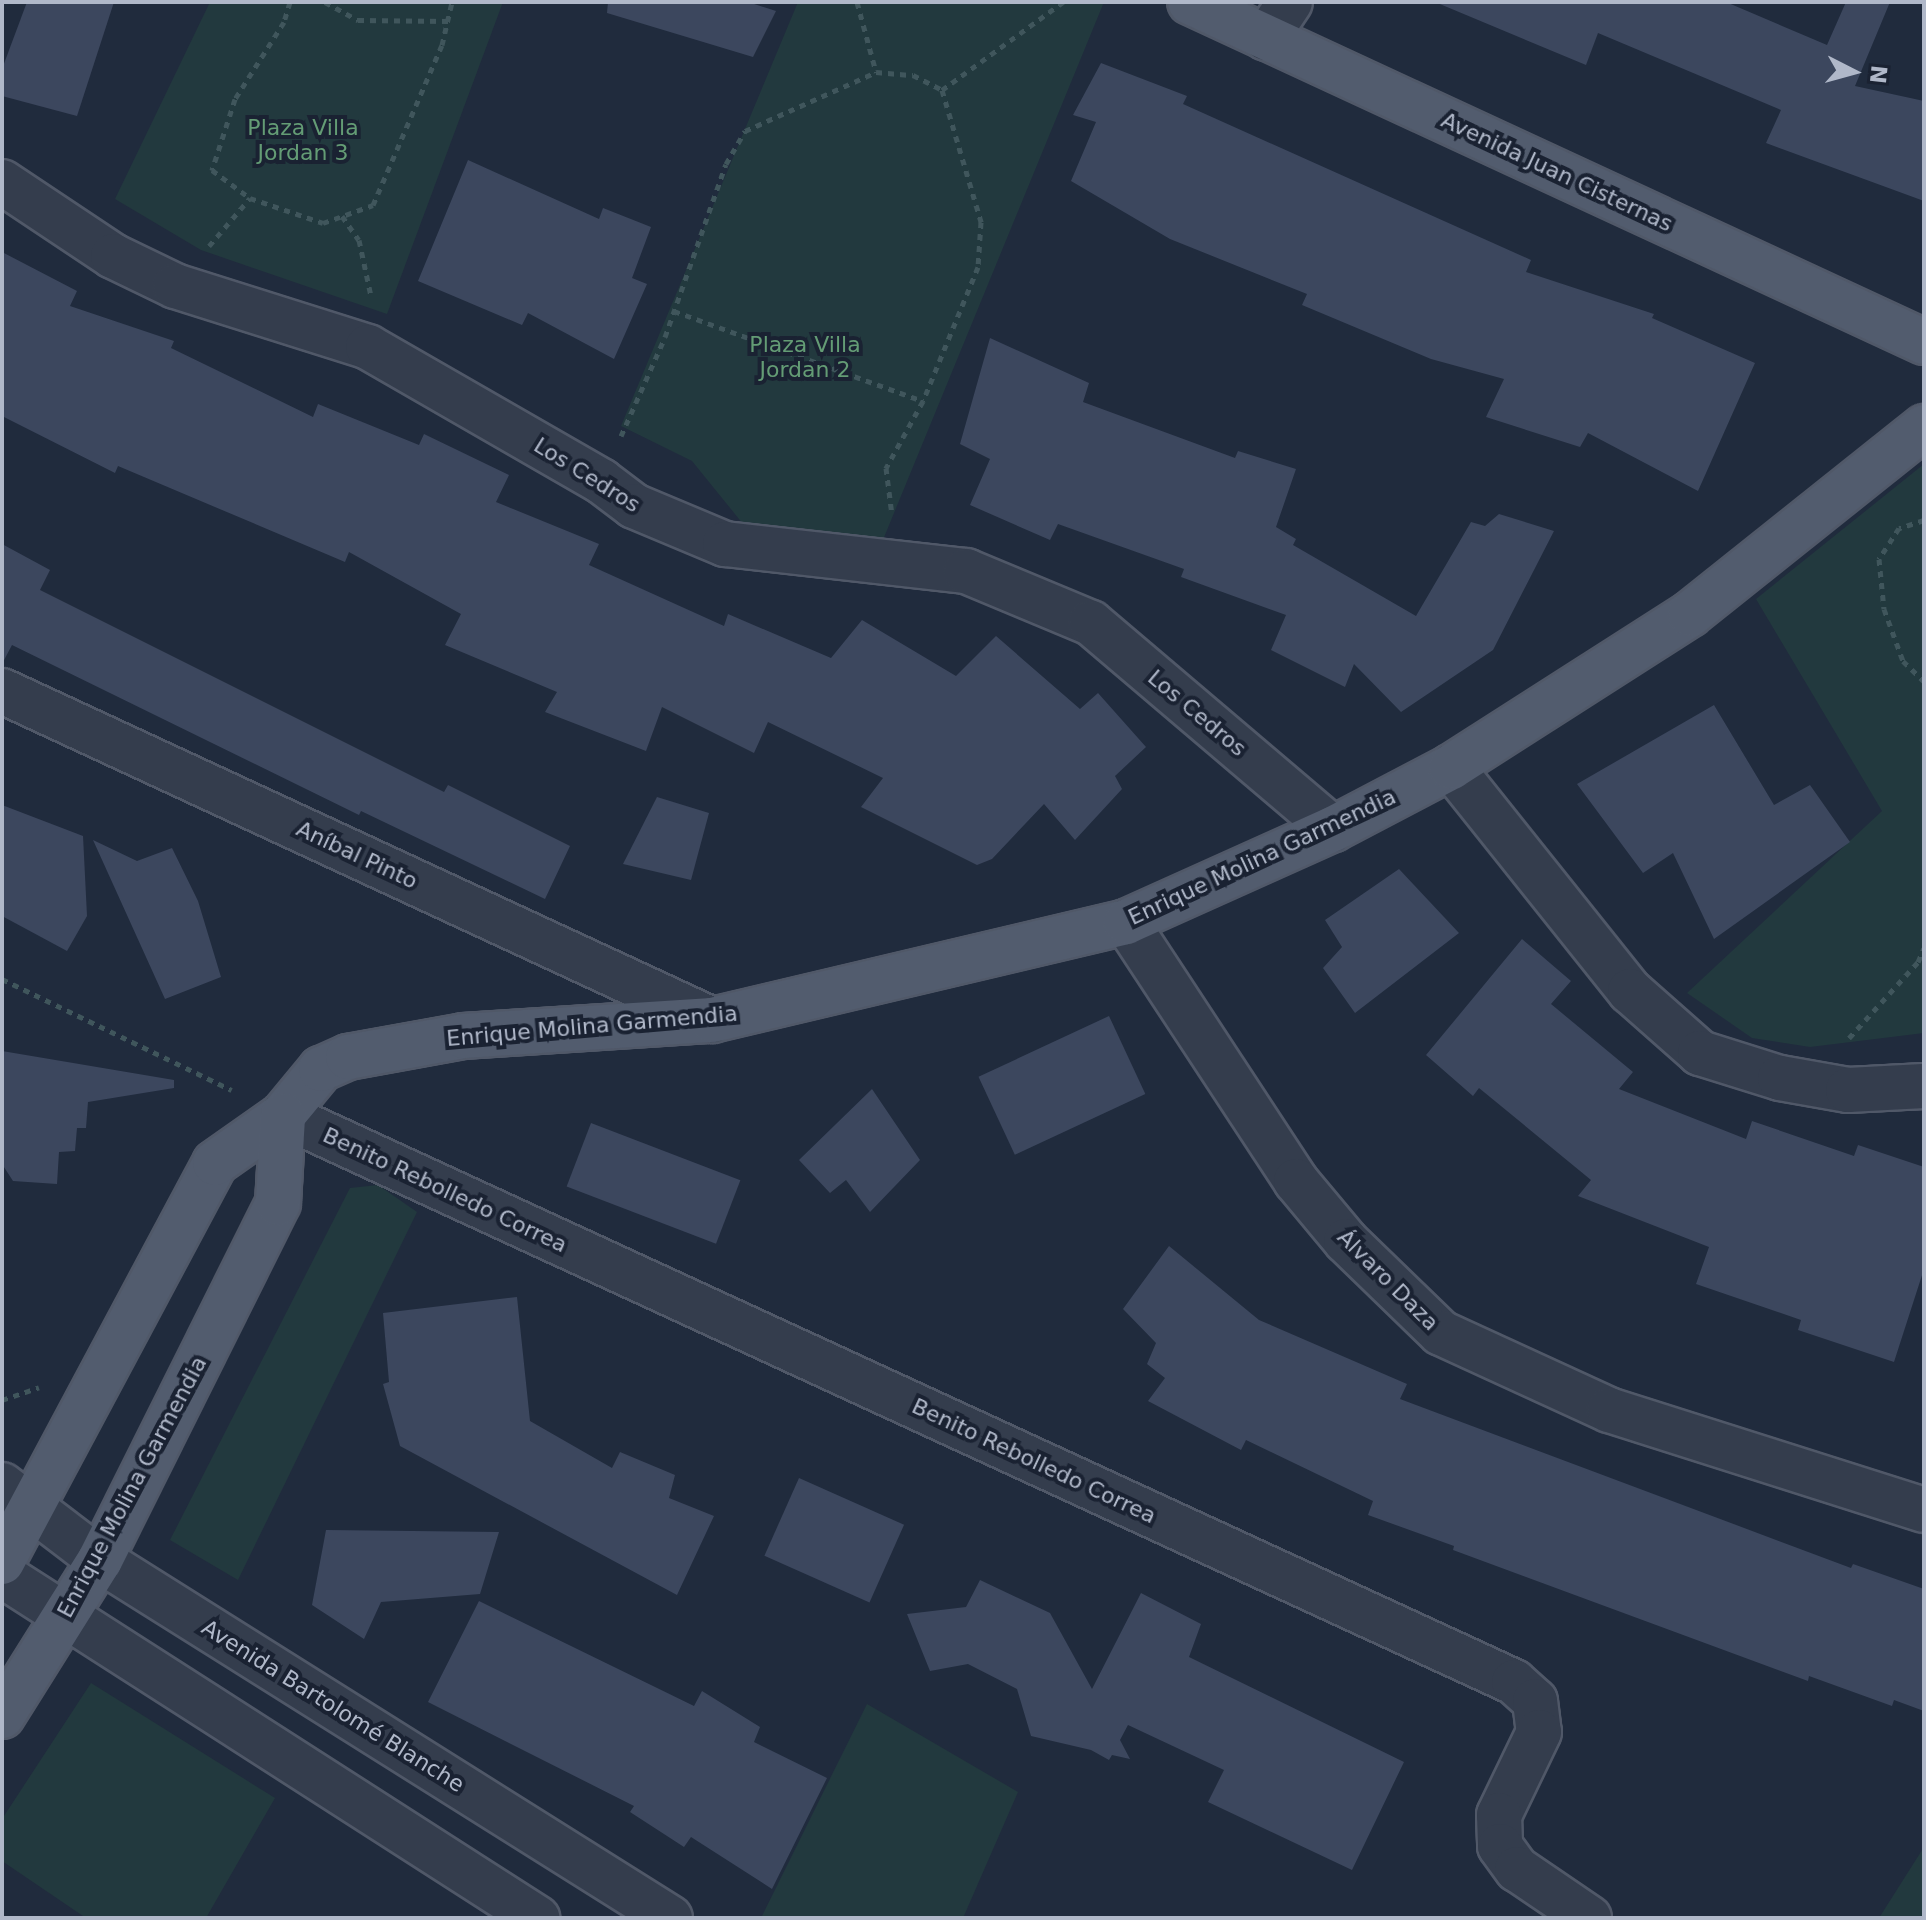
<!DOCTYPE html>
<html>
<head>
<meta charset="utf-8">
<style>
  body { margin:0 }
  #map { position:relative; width:1926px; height:1920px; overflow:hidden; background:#202b3d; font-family:"DejaVu Sans",sans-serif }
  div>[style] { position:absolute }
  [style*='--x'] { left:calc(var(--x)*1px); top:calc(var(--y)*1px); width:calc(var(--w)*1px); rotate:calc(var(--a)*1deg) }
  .green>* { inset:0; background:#22393e }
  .building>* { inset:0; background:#3c475e; transform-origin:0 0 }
  .path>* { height:5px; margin-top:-2.5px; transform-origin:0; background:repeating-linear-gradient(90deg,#40565c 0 6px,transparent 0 12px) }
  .roads { filter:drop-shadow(2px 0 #505868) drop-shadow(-2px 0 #505868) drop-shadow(0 2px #505868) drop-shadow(0 -2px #505868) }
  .minor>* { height:44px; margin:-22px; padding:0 22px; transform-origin:22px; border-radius:22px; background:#343d4d }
  .major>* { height:44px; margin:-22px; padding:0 22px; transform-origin:22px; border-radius:22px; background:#525c6e }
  span { translate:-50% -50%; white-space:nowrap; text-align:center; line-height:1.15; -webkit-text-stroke:8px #1a2232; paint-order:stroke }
  .park-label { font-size:22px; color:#649c75 }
  .street-label { font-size:22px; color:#b0b8c9 }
  .frame { position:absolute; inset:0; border:4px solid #b0b8c9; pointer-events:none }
  .north { position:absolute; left:1814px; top:32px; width:80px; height:80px; -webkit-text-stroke:6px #1a2232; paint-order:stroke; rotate:96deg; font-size:22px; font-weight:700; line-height:32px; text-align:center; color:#b0b8c9 }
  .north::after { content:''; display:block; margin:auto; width:28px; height:36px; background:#b0b8c9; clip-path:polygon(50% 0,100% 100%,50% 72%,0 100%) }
</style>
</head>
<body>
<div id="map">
  <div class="green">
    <div style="clip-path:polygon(210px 2px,503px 2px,387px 314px,201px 250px,115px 199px)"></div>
    <div style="clip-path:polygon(798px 2px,1104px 2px,878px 552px,756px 540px,692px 461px,621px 426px)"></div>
    <div style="clip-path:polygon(1924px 464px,1924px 1033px,1810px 1047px,1752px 1038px,1687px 993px,1882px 811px,1756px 599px)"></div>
    <div style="clip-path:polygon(378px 1185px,417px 1212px,238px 1580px,170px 1540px,350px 1188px)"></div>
    <div style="clip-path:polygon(91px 1683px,275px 1798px,206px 1918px,86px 1918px,2px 1861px,2px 1819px)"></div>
    <div style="clip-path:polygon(867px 1704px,1018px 1792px,963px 1918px,761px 1918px)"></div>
    <div style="clip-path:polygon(1924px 1847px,1924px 1918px,1879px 1918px)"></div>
  </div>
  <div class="building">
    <div style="clip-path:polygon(27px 2px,114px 2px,77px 116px,2px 96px,2px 69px)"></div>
    <div style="clip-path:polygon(608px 2px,748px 2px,776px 11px,753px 57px,607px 13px)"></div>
    <div style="clip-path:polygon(1435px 2px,1726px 2px,1827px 45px,1846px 2px,1890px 2px,1855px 86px,1924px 101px,1924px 201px,1766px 143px,1781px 110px,1598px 33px,1586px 65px)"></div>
    <div style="clip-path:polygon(1101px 63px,1187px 96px,1183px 104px,1531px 260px,1526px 272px,1654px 314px,1652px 318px,1755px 363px,1698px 491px,1588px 433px,1580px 447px,1486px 417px,1504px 379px,1431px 359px,1302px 305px,1307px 294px,1170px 239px,1071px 181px,1096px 122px,1073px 115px)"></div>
    <div style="clip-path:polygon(468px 160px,599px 219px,603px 208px,651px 227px,632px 278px,647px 284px,614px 359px,528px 313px,522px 325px,418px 281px)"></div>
    <div style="clip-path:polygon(2px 252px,77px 291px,70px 306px,174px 341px,171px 348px,313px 417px,318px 404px,419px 445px,424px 434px,509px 475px,496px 502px,599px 544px,589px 565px,724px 626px,728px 614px,831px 658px,862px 620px,956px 676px,996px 636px,1080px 709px,1098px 693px,1146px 747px,1115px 776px,1122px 789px,1075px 840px,1044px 804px,992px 859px,977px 865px,861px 807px,883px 778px,768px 722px,754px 753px,662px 707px,646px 751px,545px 712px,557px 692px,445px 645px,461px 614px,349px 552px,345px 562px,118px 466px,115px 473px,2px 416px)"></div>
    <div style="clip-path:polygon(990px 338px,1089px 383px,1083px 402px,1235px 458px,1238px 451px,1296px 469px,1276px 527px,1296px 539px,1293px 545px,1416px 616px,1471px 522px,1485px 526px,1499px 514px,1554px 531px,1493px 650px,1401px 712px,1354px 664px,1345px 687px,1271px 650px,1286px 615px,1181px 577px,1184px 569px,1058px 524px,1050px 540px,970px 505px,990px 459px,960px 444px)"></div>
    <div style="clip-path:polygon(2px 544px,50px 570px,40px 590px,444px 792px,448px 785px,570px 846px,545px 899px,361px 811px,359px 815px,12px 645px,2px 664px)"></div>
    <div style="clip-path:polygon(1714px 705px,1774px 805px,1810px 785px,1850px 842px,1714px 939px,1673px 853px,1643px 873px,1577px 784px)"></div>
    <div style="clip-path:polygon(657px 797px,709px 813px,691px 880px,623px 864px)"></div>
    <div style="clip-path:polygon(2px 805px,83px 836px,87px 916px,67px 951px,2px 916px)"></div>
    <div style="clip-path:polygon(93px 840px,137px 861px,172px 848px,198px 901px,221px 977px,165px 999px)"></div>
    <div style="clip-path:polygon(1399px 869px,1459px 933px,1355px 1013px,1323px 968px,1342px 947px,1325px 920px)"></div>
    <div style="clip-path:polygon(1522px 939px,1571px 981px,1551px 1004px,1633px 1072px,1619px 1089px,1746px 1139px,1752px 1121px,1854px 1156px,1858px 1145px,1924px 1167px,1924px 1269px,1894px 1362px,1798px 1330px,1801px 1320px,1696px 1284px,1709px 1247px,1578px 1196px,1591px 1180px,1479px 1088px,1473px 1096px,1426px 1055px)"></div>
    <div style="left:1109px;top:1016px;width:86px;height:144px;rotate:65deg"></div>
    <div style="clip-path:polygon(2px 1051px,174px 1080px,174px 1088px,88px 1102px,86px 1128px,77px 1128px,75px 1151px,59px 1152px,57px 1184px,13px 1181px,2px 1164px)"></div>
    <div style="clip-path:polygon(872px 1089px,920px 1160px,870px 1212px,846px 1180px,830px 1193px,799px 1160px)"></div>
    <div style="left:591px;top:1123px;width:160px;height:68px;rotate:21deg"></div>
    <div style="clip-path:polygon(1169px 1246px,1259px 1320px,1407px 1384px,1400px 1399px,1851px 1568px,1853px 1564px,1924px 1589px,1924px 1711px,1894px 1700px,1892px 1706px,1809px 1676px,1808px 1681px,1453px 1550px,1454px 1546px,1368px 1515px,1373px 1501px,1246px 1440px,1241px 1450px,1148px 1401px,1165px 1378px,1147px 1364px,1156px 1343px,1123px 1309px)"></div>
    <div style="clip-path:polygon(517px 1297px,530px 1421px,612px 1468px,620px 1452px,675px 1475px,669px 1498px,714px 1516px,677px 1595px,400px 1446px,383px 1384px,389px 1382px,383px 1313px)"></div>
    <div style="left:799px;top:1478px;width:115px;height:85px;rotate:24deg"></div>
    <div style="clip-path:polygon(326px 1530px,499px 1532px,480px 1594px,381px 1602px,364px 1639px,312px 1605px)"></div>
    <div style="clip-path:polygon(980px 1580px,1050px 1613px,1092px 1689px,1141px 1593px,1201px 1624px,1189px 1657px,1404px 1762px,1352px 1870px,1208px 1802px,1224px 1770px,1128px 1725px,1120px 1740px,1130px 1759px,1112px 1755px,1109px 1760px,1091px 1750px,1031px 1736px,1017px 1689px,968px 1664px,930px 1671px,907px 1614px,966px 1607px)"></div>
    <div style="clip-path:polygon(479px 1601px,694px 1706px,702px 1691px,760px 1727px,754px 1742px,827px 1778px,772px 1889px,691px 1837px,684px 1847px,630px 1812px,634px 1806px,428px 1702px)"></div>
  </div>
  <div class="path">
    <div style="--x:290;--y:2;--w:21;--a:107"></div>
    <div style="--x:284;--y:22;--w:91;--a:122.5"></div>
    <div style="--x:235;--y:99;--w:75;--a:107.9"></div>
    <div style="--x:212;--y:170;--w:47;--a:36.4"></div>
    <div style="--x:250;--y:198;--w:77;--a:18.9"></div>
    <div style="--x:323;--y:223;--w:53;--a:-19.8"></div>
    <div style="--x:373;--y:205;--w:174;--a:-66.7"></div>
    <div style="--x:442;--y:45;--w:44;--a:-76.9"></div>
    <div style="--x:325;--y:2;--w:38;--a:29"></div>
    <div style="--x:358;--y:20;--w:90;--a:0.6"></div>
    <div style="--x:857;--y:2;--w:73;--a:74.8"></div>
    <div style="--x:942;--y:90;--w:150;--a:-36"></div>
    <div style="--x:342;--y:216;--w:29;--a:55"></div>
    <div style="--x:359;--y:240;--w:57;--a:77.9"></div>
    <div style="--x:209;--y:246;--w:63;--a:-49.5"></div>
    <div style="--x:674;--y:311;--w:265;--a:19.9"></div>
    <div style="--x:621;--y:436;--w:108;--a:-66"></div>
    <div style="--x:665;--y:337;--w:183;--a:-70.6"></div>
    <div style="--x:726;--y:164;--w:38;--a:-60"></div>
    <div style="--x:745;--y:131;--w:144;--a:-24.2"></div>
    <div style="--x:876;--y:72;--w:37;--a:5"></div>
    <div style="--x:913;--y:75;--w:33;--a:27"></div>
    <div style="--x:942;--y:90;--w:138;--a:73.5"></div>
    <div style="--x:981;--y:222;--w:45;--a:93.8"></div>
    <div style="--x:978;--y:267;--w:145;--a:112.3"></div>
    <div style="--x:923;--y:401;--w:77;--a:118.9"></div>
    <div style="--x:886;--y:468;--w:47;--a:82.7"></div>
    <div style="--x:1924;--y:520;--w:26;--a:162"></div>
    <div style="--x:1899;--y:528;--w:37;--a:123"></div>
    <div style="--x:1879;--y:559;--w:50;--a:84.3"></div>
    <div style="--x:1884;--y:609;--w:55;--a:69.9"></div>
    <div style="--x:1903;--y:661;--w:29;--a:44"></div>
    <div style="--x:2;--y:979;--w:255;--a:25.8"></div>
    <div style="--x:1849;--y:1038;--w:103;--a:-47.8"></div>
    <div style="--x:1918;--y:962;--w:15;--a:-67"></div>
    <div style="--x:2;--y:1400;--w:39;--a:-19"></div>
  </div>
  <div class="roads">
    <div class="minor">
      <div style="--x:1266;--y:38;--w:43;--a:-56.3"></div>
      <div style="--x:2;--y:182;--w:133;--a:33.7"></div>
      <div style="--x:113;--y:256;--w:69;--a:25.8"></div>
      <div style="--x:175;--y:286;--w:202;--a:17.5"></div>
      <div style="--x:368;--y:347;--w:269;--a:29.9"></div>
      <div style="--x:601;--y:481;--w:41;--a:37.1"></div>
      <div style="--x:634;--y:506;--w:99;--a:22.7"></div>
      <div style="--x:725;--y:544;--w:243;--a:6.4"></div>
      <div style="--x:966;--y:571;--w:135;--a:22.6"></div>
      <div style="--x:1091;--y:623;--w:318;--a:40.4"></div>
      <div style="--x:2;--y:691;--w:783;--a:24.86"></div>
      <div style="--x:1451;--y:767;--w:287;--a:51.4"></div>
      <div style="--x:1630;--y:991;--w:94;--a:41.5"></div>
      <div style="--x:1700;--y:1053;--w:84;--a:17.4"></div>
      <div style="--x:1780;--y:1078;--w:69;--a:10"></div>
      <div style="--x:1848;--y:1090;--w:76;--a:-3"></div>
      <div style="--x:1126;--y:922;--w:310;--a:56.7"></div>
      <div style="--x:1296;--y:1181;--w:78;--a:50.2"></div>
      <div style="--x:1346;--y:1241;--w:132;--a:44.1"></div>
      <div style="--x:1441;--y:1333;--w:185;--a:24.6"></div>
      <div style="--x:1609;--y:1410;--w:330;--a:17.6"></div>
      <div style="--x:283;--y:1115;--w:1355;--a:24.73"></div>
      <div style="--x:1514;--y:1682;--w:28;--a:42"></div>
      <div style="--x:1535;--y:1701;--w:31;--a:83"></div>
      <div style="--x:1539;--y:1732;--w:92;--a:115.7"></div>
      <div style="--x:1499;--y:1815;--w:31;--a:88"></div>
      <div style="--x:1500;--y:1846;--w:29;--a:54"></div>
      <div style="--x:1517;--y:1869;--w:87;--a:34.2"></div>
      <div style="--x:2;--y:1485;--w:123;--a:37.4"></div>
      <div style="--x:100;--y:1560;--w:673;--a:32.13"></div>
      <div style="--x:2;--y:1575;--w:636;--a:32.66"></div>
    </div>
    <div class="major">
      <div style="--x:1190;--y:2;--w:809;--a:24.85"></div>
      <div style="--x:2;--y:1562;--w:452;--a:-61.9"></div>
      <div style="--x:215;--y:1163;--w:83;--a:-35.2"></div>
      <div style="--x:283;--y:1115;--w:60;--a:-50.4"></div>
      <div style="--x:321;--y:1069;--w:30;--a:-24"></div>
      <div style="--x:348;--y:1057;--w:117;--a:-10.3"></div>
      <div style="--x:463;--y:1036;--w:250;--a:-3.7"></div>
      <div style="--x:712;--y:1020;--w:425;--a:-13.3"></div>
      <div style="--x:1126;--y:922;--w:227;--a:-24.2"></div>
      <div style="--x:1333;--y:829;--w:133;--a:-27.7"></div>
      <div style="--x:1451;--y:767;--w:284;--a:-32.6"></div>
      <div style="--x:1690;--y:614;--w:300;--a:-38.6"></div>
      <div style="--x:2;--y:1716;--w:184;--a:-57.9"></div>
      <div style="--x:100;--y:1560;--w:399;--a:-63.5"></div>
      <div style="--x:278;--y:1203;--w:88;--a:-86.7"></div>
    </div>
  </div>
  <div class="park-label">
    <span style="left:303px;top:140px">Plaza Villa<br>Jordan 3</span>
    <span style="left:805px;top:357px">Plaza Villa<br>Jordan 2</span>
  </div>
  <div class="street-label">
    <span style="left:1557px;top:172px;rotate:25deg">Avenida Juan Cisternas</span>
    <span style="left:587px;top:475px;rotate:32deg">Los Cedros</span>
    <span style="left:1197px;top:713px;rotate:40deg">Los Cedros</span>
    <span style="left:357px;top:855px;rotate:25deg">Aníbal Pinto</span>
    <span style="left:1262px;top:857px;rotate:-25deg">Enrique Molina Garmendia</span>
    <span style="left:592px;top:1026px;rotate:-5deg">Enrique Molina Garmendia</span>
    <span style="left:445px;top:1190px;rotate:25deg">Benito Rebolledo Correa</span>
    <span style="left:1388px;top:1280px;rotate:45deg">Álvaro Daza</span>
    <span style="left:1034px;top:1461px;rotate:25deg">Benito Rebolledo Correa</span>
    <span style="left:132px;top:1487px;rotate:-62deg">Enrique Molina Garmendia</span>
    <span style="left:333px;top:1706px;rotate:32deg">Avenida Bartolomé Blanche</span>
  </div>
  <div class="frame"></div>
  <div class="north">N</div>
</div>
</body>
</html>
